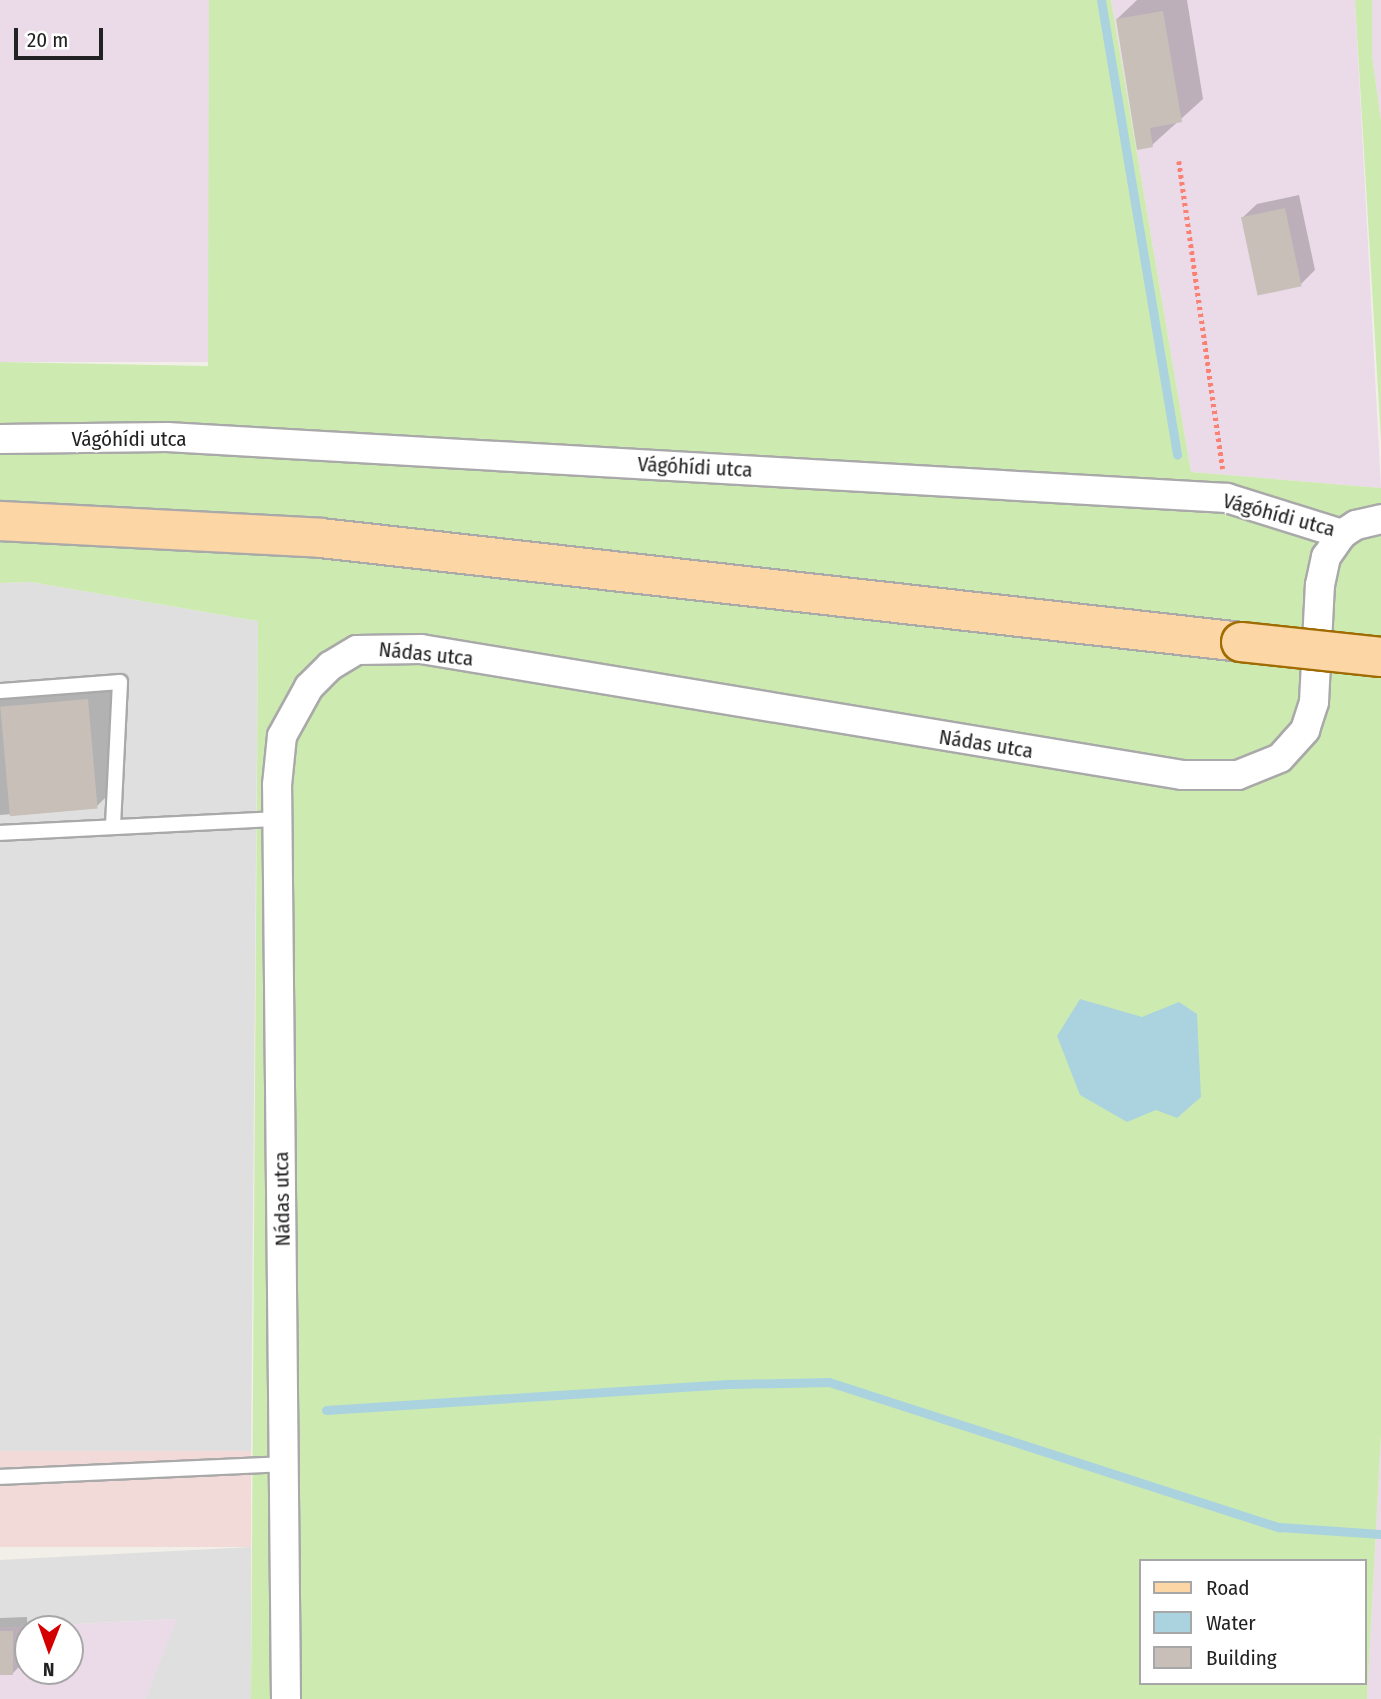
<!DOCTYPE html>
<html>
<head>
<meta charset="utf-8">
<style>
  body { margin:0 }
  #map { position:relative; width:1381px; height:1699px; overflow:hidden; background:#f2efe9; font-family:"Fira Sans Condensed",sans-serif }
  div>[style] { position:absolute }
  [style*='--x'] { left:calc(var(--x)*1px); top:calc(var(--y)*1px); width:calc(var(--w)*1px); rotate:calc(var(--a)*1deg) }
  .residential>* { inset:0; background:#e0dfdf }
  .commercial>* { inset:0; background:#f2dad9; transform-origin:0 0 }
  .industrial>* { inset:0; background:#ebdbe8; transform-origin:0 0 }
  .grass>* { inset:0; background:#cdebb0 }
  .water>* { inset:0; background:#aad3df }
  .shadow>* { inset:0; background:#0003 }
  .stream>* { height:9px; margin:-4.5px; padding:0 4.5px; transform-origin:4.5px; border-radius:4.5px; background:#aad3df }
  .building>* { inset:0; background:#c7bfb8; transform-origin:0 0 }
  .path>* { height:4.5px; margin-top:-2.25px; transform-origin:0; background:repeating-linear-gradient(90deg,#fa8072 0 3.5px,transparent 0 7px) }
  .roads { filter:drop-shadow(2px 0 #a9a9a9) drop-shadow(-2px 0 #a9a9a9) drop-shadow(0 2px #a9a9a9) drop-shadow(0 -2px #a9a9a9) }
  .service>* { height:14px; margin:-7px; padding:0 7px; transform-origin:7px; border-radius:7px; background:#fff }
  .minor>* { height:28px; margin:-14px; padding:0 14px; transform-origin:14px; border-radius:14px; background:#fff }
  .primary>* { height:38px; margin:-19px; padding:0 19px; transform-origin:19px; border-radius:19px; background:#fcd6a4 }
  .bridges { filter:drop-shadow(2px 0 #a06b00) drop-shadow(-2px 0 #a06b00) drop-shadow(0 2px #a06b00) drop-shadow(0 -2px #a06b00) }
  .primary-bridge>* { height:38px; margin:-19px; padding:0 19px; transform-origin:19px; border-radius:19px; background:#fcd6a4 }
  span { translate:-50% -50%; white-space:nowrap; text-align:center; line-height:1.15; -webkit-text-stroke:5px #fff; paint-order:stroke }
  .street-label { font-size:21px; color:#222 }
  .legend { position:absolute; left:1139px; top:1559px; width:228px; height:126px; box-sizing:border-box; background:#fff; border:2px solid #a7a7a7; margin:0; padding:9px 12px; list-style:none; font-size:21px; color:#222 }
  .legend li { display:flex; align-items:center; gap:14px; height:35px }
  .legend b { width:35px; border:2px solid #a7a7a7 }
  .north { position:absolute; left:14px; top:1615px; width:70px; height:70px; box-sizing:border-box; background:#fff; border:2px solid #a7a7a7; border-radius:50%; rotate:181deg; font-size:19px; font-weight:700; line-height:28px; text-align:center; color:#222 }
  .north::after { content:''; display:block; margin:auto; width:24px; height:32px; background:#d40000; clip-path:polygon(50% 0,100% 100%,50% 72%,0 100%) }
  .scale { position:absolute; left:14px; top:28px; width:89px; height:32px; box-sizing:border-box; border:4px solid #222; border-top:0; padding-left:9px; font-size:21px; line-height:24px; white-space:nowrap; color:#222; -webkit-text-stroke:5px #fff; paint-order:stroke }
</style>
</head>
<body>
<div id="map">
  <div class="residential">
    <div style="clip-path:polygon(31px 582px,258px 621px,251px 1451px,0 1467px,0 583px)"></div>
    <div style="clip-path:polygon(251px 1547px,251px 1699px,145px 1699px,176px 1619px,0 1628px,0 1560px)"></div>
  </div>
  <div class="commercial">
    <div style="left:251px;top:1451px;width:96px;height:252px;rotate:90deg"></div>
  </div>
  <div class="industrial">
    <div style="left:0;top:0;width:209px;height:362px"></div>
    <div style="clip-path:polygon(1111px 0,1355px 0,1381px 488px,1191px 472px)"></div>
    <div style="clip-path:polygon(1372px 0,1381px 0,1381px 121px,1372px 55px)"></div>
    <div style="clip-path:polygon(1381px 1435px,1381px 1699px,1367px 1699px)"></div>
    <div style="clip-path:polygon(evenodd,177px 1619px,145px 1699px,0 1699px,0 1628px,177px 1619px,28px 1629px,70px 1629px,70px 1671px,28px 1671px,28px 1629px)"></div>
  </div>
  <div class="grass">
    <div style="clip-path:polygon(evenodd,209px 0,1111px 0,1191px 472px,1381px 488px,1381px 1435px,1367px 1699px,251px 1699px,258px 621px,31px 582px,0 583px,0 362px,208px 366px,209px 0,1141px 1561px,1365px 1561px,1365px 1683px,1141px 1683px,1141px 1561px)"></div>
    <div style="clip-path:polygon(1355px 0,1372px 0,1372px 55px,1381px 121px,1381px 441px)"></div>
  </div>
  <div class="water">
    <div style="clip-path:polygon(1080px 999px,1142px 1017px,1179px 1002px,1197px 1014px,1201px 1097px,1177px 1118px,1156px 1110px,1127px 1122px,1080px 1095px,1057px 1036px)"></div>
  </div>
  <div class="shadow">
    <div style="clip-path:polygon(1137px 0,1187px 0,1203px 99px,1152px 145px,1117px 19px)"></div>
    <div style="clip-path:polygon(1299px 195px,1315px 270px,1300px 285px,1242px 218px,1257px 204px)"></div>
    <div style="clip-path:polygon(109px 678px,118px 785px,96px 807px,0 815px,0 687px)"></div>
    <div style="clip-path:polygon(27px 1617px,28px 1658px,13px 1673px,0 1673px,0 1618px)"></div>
  </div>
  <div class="stream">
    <div style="--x:1101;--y:0;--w:461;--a:80.5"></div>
    <div style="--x:326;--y:1410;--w:407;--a:-3.7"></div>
    <div style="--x:732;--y:1384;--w:97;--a:-1.2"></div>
    <div style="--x:829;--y:1382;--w:473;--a:17.9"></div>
    <div style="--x:1279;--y:1527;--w:102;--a:3.9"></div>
  </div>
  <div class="building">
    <div style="clip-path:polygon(1163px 11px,1182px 122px,1150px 128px,1153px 147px,1137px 150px,1116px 19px)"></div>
    <div style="left:1285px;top:208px;width:80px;height:45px;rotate:78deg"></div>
    <div style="left:88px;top:699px;width:110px;height:88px;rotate:85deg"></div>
    <div style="left:0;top:1631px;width:13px;height:44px"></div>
  </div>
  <div class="path">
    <div style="--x:1179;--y:161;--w:311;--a:81.9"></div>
  </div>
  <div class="roads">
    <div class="service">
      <div style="--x:0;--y:691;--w:120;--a:-4.3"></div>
      <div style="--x:120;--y:682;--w:143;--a:92.8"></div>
      <div style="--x:0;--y:833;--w:277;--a:-2.9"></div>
      <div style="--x:0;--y:1477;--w:286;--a:-2.6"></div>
    </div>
    <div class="minor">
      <div style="--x:0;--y:439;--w:167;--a:-0.7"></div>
      <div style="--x:167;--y:437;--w:1062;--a:3.29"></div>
      <div style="--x:1227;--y:498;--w:121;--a:17.4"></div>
      <div style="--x:286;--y:1699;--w:914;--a:-90.56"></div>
      <div style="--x:277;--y:785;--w:49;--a:-84.2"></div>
      <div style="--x:282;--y:736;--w:56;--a:-61.1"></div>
      <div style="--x:309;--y:687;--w:30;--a:-45"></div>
      <div style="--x:330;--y:666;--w:31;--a:-31"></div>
      <div style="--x:357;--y:650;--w:64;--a:-0.9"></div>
      <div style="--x:421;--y:649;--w:771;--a:9.4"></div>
      <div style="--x:1182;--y:775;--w:56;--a:0"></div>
      <div style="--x:1238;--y:775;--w:45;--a:-22"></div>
      <div style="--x:1280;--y:758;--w:38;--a:-48"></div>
      <div style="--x:1305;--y:730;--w:29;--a:-72"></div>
      <div style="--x:1314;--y:702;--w:117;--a:-87.1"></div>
      <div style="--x:1320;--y:585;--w:29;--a:-78"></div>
      <div style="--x:1326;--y:557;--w:28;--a:-55"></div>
      <div style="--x:1342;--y:534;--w:17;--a:-33"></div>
      <div style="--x:1356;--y:525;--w:26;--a:-13"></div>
    </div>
    <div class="primary">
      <div style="--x:0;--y:521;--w:321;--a:3"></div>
      <div style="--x:321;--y:538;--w:926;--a:6.45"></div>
    </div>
  </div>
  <div class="bridges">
    <div class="primary-bridge">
      <div style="--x:1241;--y:642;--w:141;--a:6.1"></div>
    </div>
  </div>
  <div class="street-label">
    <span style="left:129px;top:439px">Vágóhídi utca</span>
    <span style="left:695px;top:467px;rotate:3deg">Vágóhídi utca</span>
    <span style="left:1279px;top:515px;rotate:15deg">Vágóhídi utca</span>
    <span style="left:426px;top:654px;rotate:6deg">Nádas utca</span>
    <span style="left:986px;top:744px;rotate:9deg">Nádas utca</span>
    <span style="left:282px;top:1199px;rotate:-91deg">Nádas utca</span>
  </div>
  <ul class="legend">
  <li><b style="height:9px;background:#fcd6a4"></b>Road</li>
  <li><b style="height:19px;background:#aad3df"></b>Water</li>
  <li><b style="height:19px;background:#c7bfb8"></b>Building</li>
  </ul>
  <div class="north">N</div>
  <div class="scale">20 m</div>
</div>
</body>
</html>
